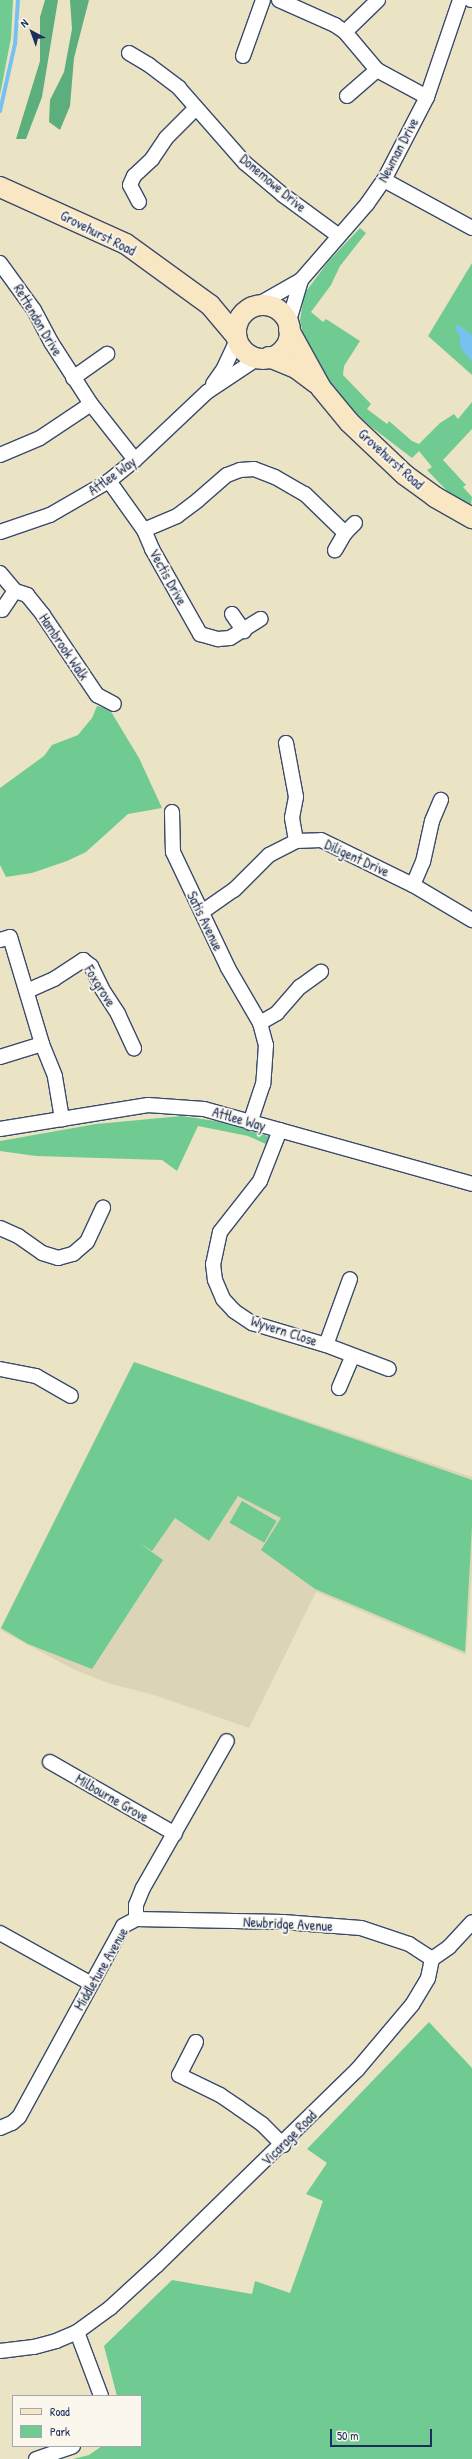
<!DOCTYPE html>
<html>
<head>
<meta charset="utf-8">
<style>
  body { margin:0 }
  #map { position:relative; width:472px; height:2459px; overflow:hidden; background:#ebe4c4; font-family:"Patrick Hand",sans-serif }
  div>[style] { position:absolute }
  [style*='--x'] { left:calc(var(--x)*1px); top:calc(var(--y)*1px); width:calc(var(--w)*1px); rotate:calc(var(--a)*1deg) }
  .built>* { inset:0; background:#dbd4b6 }
  .green>* { inset:0; background:#70cb92; transform-origin:0 0 }
  .forest>* { inset:0; background:#5caf7c }
  .water>* { inset:0; background:#77c1f0 }
  .stream>* { height:4px; margin:-2px; padding:0 2px; transform-origin:2px; border-radius:2px; background:#77c1f0 }
  .roads { filter:drop-shadow(1px 0 #3a4a6d) drop-shadow(-1px 0 #3a4a6d) drop-shadow(0 1px #3a4a6d) drop-shadow(0 -1px #3a4a6d) }
  .street>* { height:14px; margin:-7px; padding:0 7px; transform-origin:7px; border-radius:7px; background:#fff }
  .secondary>* { height:20px; margin:-10px; padding:0 10px; transform-origin:10px; border-radius:10px; background:#f9e7c3 }
  .secondary>.ring { margin:-10px; padding:0; box-sizing:content-box; background:none; border:20px solid #f9e7c3; border-radius:50% }
  span { translate:-50% -50%; white-space:nowrap; text-align:center; line-height:1.15; -webkit-text-stroke:3.5px #fbf7ec; paint-order:stroke }
  .street-label { font-size:14px; color:#1b2f5e }
  .legend { position:absolute; left:12px; top:2395px; width:130px; height:52px; box-sizing:border-box; background:#fbf7ec; border:1px solid #a1a7b3; margin:0; padding:5px 7px; list-style:none; font-size:12px; color:#1b2f5e }
  .legend li { display:flex; align-items:center; gap:8px; height:20px }
  .legend b { width:20px; border:1px solid #a1a7b3 }
  .north { position:absolute; left:12px; top:12px; width:40px; height:40px; -webkit-text-stroke:3px #fbf7ec; paint-order:stroke; rotate:319deg; font-size:11px; font-weight:700; line-height:16px; text-align:center; color:#1b2f5e }
  .north::after { content:''; display:block; margin:auto; width:14px; height:18px; background:#1b2f5e; clip-path:polygon(50% 0,100% 100%,50% 72%,0 100%) }
  .scale { position:absolute; left:330px; top:2429px; width:102px; height:18px; box-sizing:border-box; border:2px solid #1b2f5e; border-top:0; padding-left:5px; font-size:12px; line-height:14px; white-space:nowrap; color:#1b2f5e; -webkit-text-stroke:3px #fbf7ec; paint-order:stroke }
</style>
</head>
<body>
<div id="map">
  <div class="built">
    <div style="clip-path:polygon(134px 1362px,472px 1477px,472px 1570px,466px 1655px,316px 1592px,249px 1728px,157px 1696px,108px 1683px,75px 1670px,0 1630px)"></div>
  </div>
  <div class="green">
    <div style="clip-path:polygon(0 0,13px 0,11px 38px,0 95px)"></div>
    <div style="clip-path:polygon(360px 228px,366px 233px,340px 266px,331px 285px,311px 312px,323px 322px,326px 319px,360px 341px,344px 366px,343px 375px,371px 404px,367px 409px,387px 424px,389px 421px,412px 441px,419px 444px,440px 423px,454px 414px,458px 419px,472px 402px,472px 429px,443px 460px,466px 485px,463px 487px,472px 497px,471px 505px,450px 494px,427px 470px,432px 467px,419px 451px,412px 458px,370px 426px,335px 393px,306px 348px,300px 320px,304px 294px,328px 262px)"></div>
    <div style="clip-path:polygon(472px 263px,472px 375px,428px 336px)"></div>
    <div style="clip-path:polygon(97px 706px,110px 710px,139px 758px,162px 808px,128px 814px,86px 852px,67px 861px,32px 873px,6px 877px,0 865px,0 788px,44px 756px,52px 745px,78px 735px,92px 718px)"></div>
    <div style="clip-path:polygon(182px 1116px,222px 1122px,271px 1137px,268px 1145px,248px 1136px,198px 1126px,177px 1171px,162px 1160px,36px 1156px,0 1151px,0 1141px,96px 1124px)"></div>
    <div style="clip-path:polygon(134px 1362px,472px 1480px,472px 1525px,465px 1652px,315px 1589px,261px 1550px,281px 1518px,238px 1496px,209px 1541px,175px 1518px,152px 1551px,138px 1542px,163px 1560px,92px 1669px,28px 1644px,1px 1628px)"></div>
    <div style="left:242px;top:1501px;width:40px;height:25px;rotate:30deg"></div>
    <div style="clip-path:polygon(429px 2022px,472px 2068px,472px 2459px,73px 2459px,89px 2455px,102px 2446px,141px 2446px,141px 2396px,117px 2396px,104px 2346px,172px 2280px,252px 2294px,255px 2281px,290px 2293px,323px 2201px,306px 2194px,327px 2163px,307px 2149px)"></div>
  </div>
  <div class="forest">
    <div style="clip-path:polygon(45px 0,58px 0,42px 97px,26px 139px,16px 139px,40px 61px,40px 17px)"></div>
    <div style="clip-path:polygon(70px 0,89px 0,74px 58px,70px 106px,60px 130px,49px 122px,50px 100px,64px 72px,72px 29px)"></div>
  </div>
  <div class="water">
    <div style="clip-path:polygon(457px 324px,472px 335px,472px 362px,461px 348px,459px 334px,456px 330px)"></div>
  </div>
  <div class="stream">
    <div style="--x:0;--y:111;--w:69;--a:-77.4"></div>
    <div style="--x:15;--y:44;--w:44;--a:-86.1"></div>
  </div>
  <div class="roads">
    <div class="street">
      <div style="--x:279;--y:0;--w:61;--a:24.1"></div>
      <div style="--x:335;--y:25;--w:12;--a:35"></div>
      <div style="--x:345;--y:32;--w:50;--a:49.9"></div>
      <div style="--x:377;--y:70;--w:57;--a:28.4"></div>
      <div style="--x:471;--y:0;--w:1;--a:0"></div>
      <div style="--x:345;--y:32;--w:46;--a:-44.1"></div>
      <div style="--x:129;--y:53;--w:23;--a:31"></div>
      <div style="--x:149;--y:65;--w:38;--a:37"></div>
      <div style="--x:179;--y:88;--w:100;--a:48.7"></div>
      <div style="--x:245;--y:163;--w:50;--a:40.1"></div>
      <div style="--x:283;--y:195;--w:69;--a:36.2"></div>
      <div style="--x:243;--y:56;--w:59;--a:-70.3"></div>
      <div style="--x:347;--y:96;--w:40;--a:-41"></div>
      <div style="--x:384;--y:180;--w:100;--a:28.6"></div>
      <div style="--x:139;--y:202;--w:19;--a:-118"></div>
      <div style="--x:130;--y:185;--w:10;--a:-66"></div>
      <div style="--x:134;--y:176;--w:25;--a:-43"></div>
      <div style="--x:152;--y:159;--w:25;--a:-56"></div>
      <div style="--x:166;--y:138;--w:42;--a:-45"></div>
      <div style="--x:0;--y:263;--w:58;--a:54.1"></div>
      <div style="--x:34;--y:310;--w:36;--a:62"></div>
      <div style="--x:51;--y:342;--w:74;--a:57.2"></div>
      <div style="--x:91;--y:404;--w:71;--a:51.8"></div>
      <div style="--x:257;--y:305;--w:51;--a:-29.6"></div>
      <div style="--x:301;--y:280;--w:101;--a:-49"></div>
      <div style="--x:367;--y:204;--w:29;--a:-55"></div>
      <div style="--x:384;--y:180;--w:93;--a:-62.6"></div>
      <div style="--x:427;--y:97;--w:102;--a:-71.2"></div>
      <div style="--x:288;--y:324;--w:46;--a:-73.5"></div>
      <div style="--x:73;--y:378;--w:42;--a:-35.2"></div>
      <div style="--x:213;--y:384;--w:19;--a:-55"></div>
      <div style="--x:224;--y:368;--w:31;--a:-65"></div>
      <div style="--x:0;--y:455;--w:43;--a:-23"></div>
      <div style="--x:40;--y:438;--w:61;--a:-33.7"></div>
      <div style="--x:109;--y:481;--w:60;--a:54.5"></div>
      <div style="--x:144;--y:530;--w:21;--a:67"></div>
      <div style="--x:152;--y:549;--w:98;--a:60.5"></div>
      <div style="--x:200;--y:634;--w:19;--a:16"></div>
      <div style="--x:218;--y:639;--w:12;--a:-5"></div>
      <div style="--x:230;--y:638;--w:36;--a:-32"></div>
      <div style="--x:144;--y:530;--w:36;--a:-23"></div>
      <div style="--x:177;--y:516;--w:26;--a:-37"></div>
      <div style="--x:198;--y:500;--w:38;--a:-41"></div>
      <div style="--x:227;--y:475;--w:14;--a:-21"></div>
      <div style="--x:240;--y:470;--w:14;--a:-4"></div>
      <div style="--x:254;--y:469;--w:22;--a:21"></div>
      <div style="--x:275;--y:477;--w:34;--a:30"></div>
      <div style="--x:305;--y:494;--w:56;--a:44.3"></div>
      <div style="--x:345;--y:533;--w:20;--a:120"></div>
      <div style="--x:0;--y:532;--w:53;--a:-18.8"></div>
      <div style="--x:50;--y:515;--w:68;--a:-30"></div>
      <div style="--x:109;--y:481;--w:33;--a:-39"></div>
      <div style="--x:135;--y:460;--w:99;--a:-43.4"></div>
      <div style="--x:207;--y:392;--w:61;--a:-33.7"></div>
      <div style="--x:345;--y:533;--w:14;--a:-45"></div>
      <div style="--x:0;--y:573;--w:23;--a:50"></div>
      <div style="--x:15;--y:591;--w:13;--a:18"></div>
      <div style="--x:27;--y:595;--w:26;--a:51"></div>
      <div style="--x:43;--y:615;--w:97;--a:56"></div>
      <div style="--x:97;--y:695;--w:19;--a:28"></div>
      <div style="--x:2;--y:610;--w:23;--a:-56"></div>
      <div style="--x:232;--y:614;--w:21;--a:55"></div>
      <div style="--x:286;--y:743;--w:55;--a:79.5"></div>
      <div style="--x:296;--y:797;--w:21;--a:101"></div>
      <div style="--x:292;--y:818;--w:23;--a:80"></div>
      <div style="--x:172;--y:812;--w:40;--a:88.6"></div>
      <div style="--x:173;--y:852;--w:128;--a:64.6"></div>
      <div style="--x:228;--y:968;--w:64;--a:59.8"></div>
      <div style="--x:260;--y:1023;--w:23;--a:75"></div>
      <div style="--x:266;--y:1045;--w:39;--a:94"></div>
      <div style="--x:263;--y:1084;--w:41;--a:108.4"></div>
      <div style="--x:413;--y:885;--w:25;--a:-67"></div>
      <div style="--x:423;--y:862;--w:42;--a:-77.6"></div>
      <div style="--x:432;--y:821;--w:23;--a:-67"></div>
      <div style="--x:202;--y:912;--w:39;--a:-35"></div>
      <div style="--x:234;--y:890;--w:49;--a:-45"></div>
      <div style="--x:269;--y:855;--w:30;--a:-27"></div>
      <div style="--x:296;--y:841;--w:25;--a:-2"></div>
      <div style="--x:321;--y:840;--w:102;--a:26.1"></div>
      <div style="--x:413;--y:885;--w:69;--a:30.7"></div>
      <div style="--x:0;--y:940;--w:10;--a:-17"></div>
      <div style="--x:10;--y:937;--w:112;--a:73.3"></div>
      <div style="--x:42;--y:1044;--w:35;--a:68"></div>
      <div style="--x:55;--y:1077;--w:43;--a:80.5"></div>
      <div style="--x:27;--y:991;--w:30;--a:-24"></div>
      <div style="--x:54;--y:979;--w:35;--a:-33"></div>
      <div style="--x:83;--y:960;--w:10;--a:37"></div>
      <div style="--x:91;--y:966;--w:25;--a:64"></div>
      <div style="--x:102;--y:989;--w:30;--a:57"></div>
      <div style="--x:118;--y:1014;--w:38;--a:65"></div>
      <div style="--x:260;--y:1023;--w:20;--a:-30"></div>
      <div style="--x:277;--y:1013;--w:35;--a:-49"></div>
      <div style="--x:300;--y:987;--w:26;--a:-36"></div>
      <div style="--x:0;--y:1057;--w:44;--a:-17.2"></div>
      <div style="--x:0;--y:1129;--w:150;--a:-9.2"></div>
      <div style="--x:148;--y:1105;--w:56;--a:4.1"></div>
      <div style="--x:204;--y:1109;--w:278;--a:15.6"></div>
      <div style="--x:280;--y:1130;--w:55;--a:111.4"></div>
      <div style="--x:260;--y:1181;--w:65;--a:128.1"></div>
      <div style="--x:220;--y:1232;--w:33;--a:102"></div>
      <div style="--x:213;--y:1264;--w:16;--a:83"></div>
      <div style="--x:215;--y:1280;--w:21;--a:67"></div>
      <div style="--x:223;--y:1299;--w:16;--a:47"></div>
      <div style="--x:234;--y:1311;--w:22;--a:34"></div>
      <div style="--x:252;--y:1323;--w:77;--a:16.6"></div>
      <div style="--x:326;--y:1345;--w:67;--a:20.9"></div>
      <div style="--x:0;--y:1228;--w:20;--a:24"></div>
      <div style="--x:18;--y:1236;--w:29;--a:35"></div>
      <div style="--x:42;--y:1253;--w:17;--a:17"></div>
      <div style="--x:58;--y:1258;--w:16;--a:-15"></div>
      <div style="--x:73;--y:1254;--w:18;--a:-41"></div>
      <div style="--x:87;--y:1242;--w:38;--a:-65"></div>
      <div style="--x:326;--y:1345;--w:70;--a:-70"></div>
      <div style="--x:0;--y:1369;--w:37;--a:11"></div>
      <div style="--x:36;--y:1376;--w:40;--a:29.7"></div>
      <div style="--x:339;--y:1388;--w:34;--a:-67"></div>
      <div style="--x:50;--y:1762;--w:144;--a:29.9"></div>
      <div style="--x:136;--y:1919;--w:147;--a:1.2"></div>
      <div style="--x:283;--y:1922;--w:78;--a:4.4"></div>
      <div style="--x:361;--y:1928;--w:51;--a:18.4"></div>
      <div style="--x:409;--y:1944;--w:27;--a:33"></div>
      <div style="--x:0;--y:1933;--w:103;--a:29.1"></div>
      <div style="--x:196;--y:2042;--w:37;--a:117"></div>
      <div style="--x:179;--y:2075;--w:46;--a:26"></div>
      <div style="--x:220;--y:2095;--w:23;--a:34"></div>
      <div style="--x:239;--y:2108;--w:28;--a:35"></div>
      <div style="--x:262;--y:2124;--w:30;--a:45"></div>
      <div style="--x:0;--y:2128;--w:13;--a:-23"></div>
      <div style="--x:12;--y:2123;--w:9;--a:-41"></div>
      <div style="--x:19;--y:2117;--w:217;--a:-61.4"></div>
      <div style="--x:123;--y:1926;--w:15;--a:-28"></div>
      <div style="--x:136;--y:1919;--w:14;--a:-90"></div>
      <div style="--x:136;--y:1905;--w:18;--a:-68"></div>
      <div style="--x:143;--y:1888;--w:169;--a:-60.3"></div>
      <div style="--x:77;--y:2332;--w:68;--a:69.4"></div>
      <div style="--x:0;--y:2351;--w:34;--a:-7"></div>
      <div style="--x:34;--y:2347;--w:23;--a:-15"></div>
      <div style="--x:56;--y:2341;--w:23;--a:-23"></div>
      <div style="--x:77;--y:2332;--w:41;--a:-36"></div>
      <div style="--x:110;--y:2308;--w:64;--a:-42.5"></div>
      <div style="--x:157;--y:2265;--w:279;--a:-44.3"></div>
      <div style="--x:357;--y:2070;--w:85;--a:-49.8"></div>
      <div style="--x:412;--y:2005;--w:31;--a:-59"></div>
      <div style="--x:428;--y:1978;--w:19;--a:-78"></div>
      <div style="--x:432;--y:1959;--w:21;--a:-35"></div>
      <div style="--x:449;--y:1947;--w:34;--a:-47"></div>
      <div style="--x:36;--y:2459;--w:39;--a:-19"></div>
    </div>
    <div class="secondary">
      <div style="--x:0;--y:187;--w:138;--a:24.3"></div>
      <div style="--x:126;--y:244;--w:104;--a:36"></div>
      <div style="--x:210;--y:305;--w:40;--a:50"></div>
      <div class="ring" style="left:236px;top:305px;width:34px;height:34px"></div>
      <div style="--x:289;--y:330;--w:66;--a:61.1"></div>
      <div style="--x:321;--y:388;--w:44;--a:50.5"></div>
      <div style="--x:349;--y:422;--w:77;--a:43.4"></div>
      <div style="--x:405;--y:475;--w:37;--a:36"></div>
      <div style="--x:435;--y:497;--w:43;--a:29.6"></div>
      <div style="--x:269;--y:357;--w:29;--a:22"></div>
      <div style="--x:296;--y:368;--w:25;--a:37"></div>
    </div>
  </div>
  <div class="street-label">
    <span style="left:398px;top:150px;rotate:-62deg">Newman Drive</span>
    <span style="left:273px;top:183px;rotate:40deg">Donemowe Drive</span>
    <span style="left:98px;top:233px;rotate:27deg">Grovehurst Road</span>
    <span style="left:38px;top:320px;rotate:59deg">Rettendon Drive</span>
    <span style="left:391px;top:459px;rotate:42deg">Grovehurst Road</span>
    <span style="left:112px;top:476px;rotate:-36deg">Attlee Way</span>
    <span style="left:168px;top:577px;rotate:61deg">Vectis Drive</span>
    <span style="left:64px;top:647px;rotate:56deg">Hambrook Walk</span>
    <span style="left:357px;top:858px;rotate:25deg">Diligent Drive</span>
    <span style="left:205px;top:921px;rotate:64deg">Satis Avenue</span>
    <span style="left:100px;top:986px;rotate:58deg">Foxgrove</span>
    <span style="left:239px;top:1119px;rotate:16deg">Attlee Way</span>
    <span style="left:284px;top:1331px;rotate:18deg">Wyvern Close</span>
    <span style="left:112px;top:1798px;rotate:30deg">Milbourne Grove</span>
    <span style="left:288px;top:1924px;rotate:3deg">Newbridge Avenue</span>
    <span style="left:101px;top:1969px;rotate:-60deg">Middletune Avenue</span>
    <span style="left:289px;top:2138px;rotate:-45deg">Vicarage Road</span>
  </div>
  <ul class="legend">
  <li><b style="height:5px;background:#f9e7c3"></b>Road</li>
  <li><b style="height:11px;background:#70cb92"></b>Park</li>
  </ul>
  <div class="north">N</div>
  <div class="scale">50 m</div>
</div>
</body>
</html>
